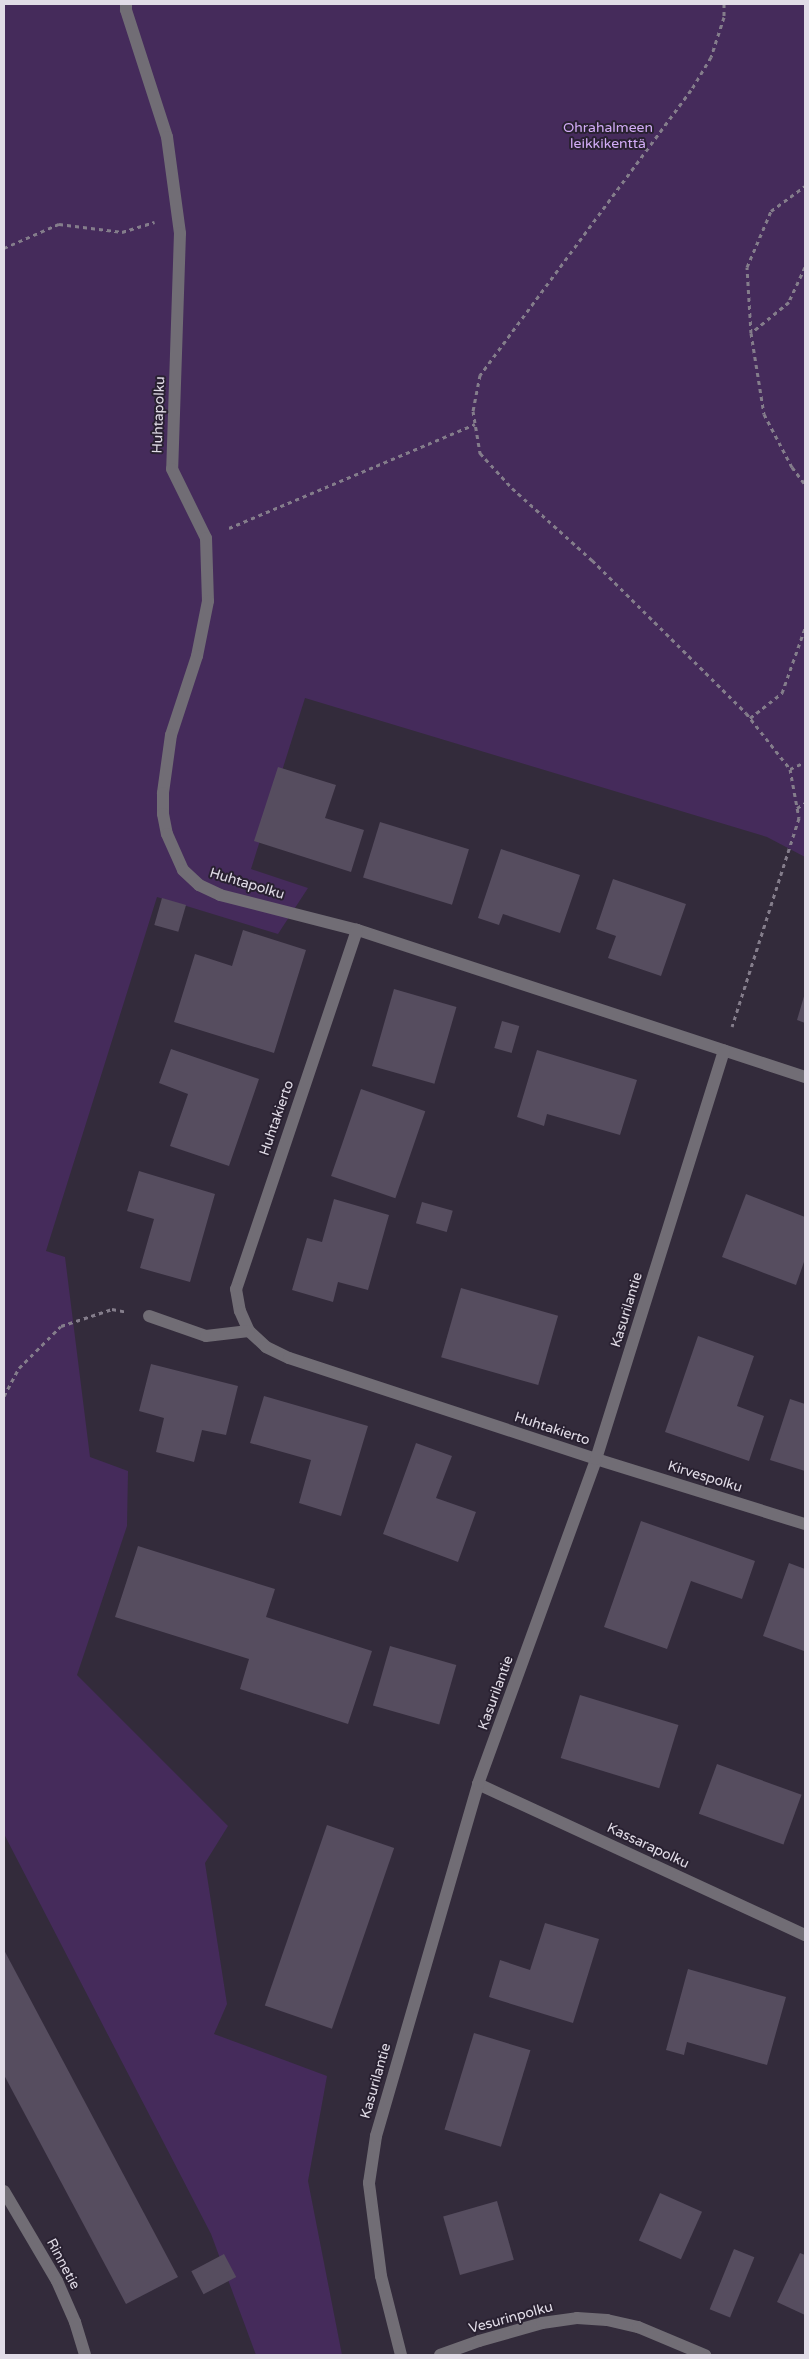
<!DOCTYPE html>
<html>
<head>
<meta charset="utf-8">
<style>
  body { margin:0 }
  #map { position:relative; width:809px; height:2359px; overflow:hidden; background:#332b3b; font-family:"Varela Round",sans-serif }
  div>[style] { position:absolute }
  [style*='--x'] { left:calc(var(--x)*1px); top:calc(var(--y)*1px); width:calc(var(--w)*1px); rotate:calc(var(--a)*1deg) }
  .green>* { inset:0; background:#452b5b }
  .building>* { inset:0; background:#564d5f; transform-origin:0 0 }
  .path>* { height:3px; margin-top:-1.5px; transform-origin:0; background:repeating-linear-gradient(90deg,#847d8b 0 4px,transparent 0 8px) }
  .minor>* { height:12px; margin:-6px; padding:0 6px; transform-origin:6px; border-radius:6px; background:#716d75 }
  span { translate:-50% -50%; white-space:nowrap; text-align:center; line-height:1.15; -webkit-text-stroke:4px #292131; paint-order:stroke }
  .park-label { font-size:14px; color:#d2acf6 }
  .street-label { font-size:14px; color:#e1dce7 }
  .frame { position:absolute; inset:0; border:5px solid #e1dce7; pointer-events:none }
</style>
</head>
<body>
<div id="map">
  <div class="green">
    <div style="clip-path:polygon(4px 4px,805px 4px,805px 857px,767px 837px,305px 698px,251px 869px,308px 888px,278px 934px,157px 897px,46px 1251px,65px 1257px,90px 1457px,128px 1471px,127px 1526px,77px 1675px,228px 1826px,205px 1863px,227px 2004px,214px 2034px,327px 2076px,308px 2181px,342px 2355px,256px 2355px,211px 2234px,4px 1834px)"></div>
  </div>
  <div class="building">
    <div style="clip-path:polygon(278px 767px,336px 785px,325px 818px,364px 830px,351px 872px,254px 841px)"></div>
    <div style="left:380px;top:822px;width:93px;height:58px;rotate:17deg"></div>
    <div style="clip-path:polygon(501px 849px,580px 875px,560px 933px,503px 914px,499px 925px,478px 918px)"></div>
    <div style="clip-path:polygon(613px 879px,686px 904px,661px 976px,608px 958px,616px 936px,596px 929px)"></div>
    <div style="left:162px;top:898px;width:25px;height:28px;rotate:16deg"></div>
    <div style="clip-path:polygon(243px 930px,306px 950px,274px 1053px,174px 1022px,195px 954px,232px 966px)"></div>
    <div style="left:394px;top:989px;width:65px;height:80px;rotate:16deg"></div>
    <div style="clip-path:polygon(805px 993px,805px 1023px,797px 1020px)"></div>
    <div style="left:502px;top:1021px;width:18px;height:28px;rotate:16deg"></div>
    <div style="clip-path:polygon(171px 1049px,259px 1079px,229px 1166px,170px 1146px,188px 1094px,159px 1083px)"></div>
    <div style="clip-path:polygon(537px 1050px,637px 1080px,620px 1135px,547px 1114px,544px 1126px,517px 1117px)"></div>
    <div style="left:361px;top:1089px;width:68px;height:92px;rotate:19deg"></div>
    <div style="clip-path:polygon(139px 1171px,215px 1194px,190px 1282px,140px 1268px,154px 1219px,127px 1211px)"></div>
    <div style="clip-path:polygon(746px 1194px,805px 1217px,805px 1259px,796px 1285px,722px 1257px)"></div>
    <div style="clip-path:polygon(334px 1199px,389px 1215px,368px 1290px,338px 1282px,333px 1302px,292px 1290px,307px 1238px,322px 1242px)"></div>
    <div style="left:422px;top:1202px;width:32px;height:22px;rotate:16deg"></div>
    <div style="left:461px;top:1288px;width:101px;height:72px;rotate:16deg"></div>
    <div style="clip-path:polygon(698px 1336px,754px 1356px,737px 1406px,764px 1416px,749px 1461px,665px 1432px)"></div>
    <div style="clip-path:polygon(151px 1364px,238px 1386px,226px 1435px,202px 1430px,194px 1462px,156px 1452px,164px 1418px,139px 1411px)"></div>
    <div style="clip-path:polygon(264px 1396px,368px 1426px,341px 1516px,299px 1503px,311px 1460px,250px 1443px)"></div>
    <div style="clip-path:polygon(790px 1399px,805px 1404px,805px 1471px,770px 1460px)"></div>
    <div style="clip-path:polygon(416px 1443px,452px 1456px,436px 1498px,476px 1512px,458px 1562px,383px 1534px)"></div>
    <div style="clip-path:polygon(641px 1521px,755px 1561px,742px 1599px,691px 1581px,667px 1649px,604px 1627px)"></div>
    <div style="clip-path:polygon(138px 1546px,275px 1589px,266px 1617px,372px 1651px,348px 1724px,240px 1689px,249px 1659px,115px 1617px)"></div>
    <div style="clip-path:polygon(789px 1563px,805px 1569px,804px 1651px,763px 1636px)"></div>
    <div style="left:390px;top:1646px;width:69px;height:62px;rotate:16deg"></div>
    <div style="left:580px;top:1695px;width:103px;height:66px;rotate:17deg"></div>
    <div style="left:717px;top:1764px;width:90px;height:53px;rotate:20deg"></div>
    <div style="left:327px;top:1825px;width:71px;height:191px;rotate:19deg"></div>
    <div style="clip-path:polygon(545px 1923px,599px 1939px,573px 2023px,489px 1997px,500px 1960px,530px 1970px)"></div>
    <div style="clip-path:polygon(4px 1950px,178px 2277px,126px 2304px,4px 2075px)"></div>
    <div style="clip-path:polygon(688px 1969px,786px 1997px,767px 2065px,687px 2042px,684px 2055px,666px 2050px)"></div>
    <div style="left:474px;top:2033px;width:59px;height:101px;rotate:17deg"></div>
    <div style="left:660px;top:2193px;width:46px;height:52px;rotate:24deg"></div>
    <div style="left:497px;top:2201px;width:61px;height:56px;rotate:74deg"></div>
    <div style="left:734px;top:2249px;width:22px;height:65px;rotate:22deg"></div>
    <div style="clip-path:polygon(800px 2253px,805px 2255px,805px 2315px,777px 2302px)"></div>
    <div style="left:224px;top:2254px;width:26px;height:37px;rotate:62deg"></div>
  </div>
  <div class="path">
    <div style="--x:724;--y:4;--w:13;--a:90"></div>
    <div style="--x:724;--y:17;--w:42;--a:108"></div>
    <div style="--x:711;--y:57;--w:39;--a:121"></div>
    <div style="--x:691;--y:90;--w:355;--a:126.5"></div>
    <div style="--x:480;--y:375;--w:37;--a:101"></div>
    <div style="--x:473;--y:411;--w:43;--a:80.5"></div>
    <div style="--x:480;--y:453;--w:47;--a:47.6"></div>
    <div style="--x:512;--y:488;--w:108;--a:42"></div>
    <div style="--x:592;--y:560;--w:217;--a:44.8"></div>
    <div style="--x:746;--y:713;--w:71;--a:51.8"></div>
    <div style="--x:790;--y:769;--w:50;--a:79.6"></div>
    <div style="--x:799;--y:818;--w:219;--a:107.8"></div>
    <div style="--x:4;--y:248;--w:60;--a:-23.6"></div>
    <div style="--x:59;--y:224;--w:64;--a:7.2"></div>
    <div style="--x:122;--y:232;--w:34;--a:-17"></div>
    <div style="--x:805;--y:267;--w:38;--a:115"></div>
    <div style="--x:789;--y:302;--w:49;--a:140.8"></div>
    <div style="--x:751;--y:333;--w:82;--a:80.9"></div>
    <div style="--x:764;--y:414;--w:60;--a:62.2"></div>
    <div style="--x:792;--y:467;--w:21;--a:53"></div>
    <div style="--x:751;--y:333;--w:66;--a:-93.5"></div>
    <div style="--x:747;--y:267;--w:61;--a:-66.8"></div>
    <div style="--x:771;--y:211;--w:42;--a:-36.3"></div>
    <div style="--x:229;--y:528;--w:267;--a:-22.9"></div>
    <div style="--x:750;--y:718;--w:41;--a:-38"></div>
    <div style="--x:782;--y:693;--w:69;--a:-70.5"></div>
    <div style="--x:790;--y:769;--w:17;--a:-25"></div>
    <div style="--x:797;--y:808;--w:9;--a:-32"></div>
    <div style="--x:4;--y:1396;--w:32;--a:-62"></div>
    <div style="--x:19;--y:1368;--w:59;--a:-45"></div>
    <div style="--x:61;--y:1326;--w:54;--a:-18.4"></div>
    <div style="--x:112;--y:1309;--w:15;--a:11"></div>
  </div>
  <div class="minor">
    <div style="--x:126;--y:4;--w:6;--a:90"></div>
    <div style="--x:126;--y:10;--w:133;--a:72.1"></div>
    <div style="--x:167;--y:137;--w:97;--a:82.3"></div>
    <div style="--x:180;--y:233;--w:236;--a:91.9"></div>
    <div style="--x:172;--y:469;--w:77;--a:63.8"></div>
    <div style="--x:206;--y:538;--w:63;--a:88.2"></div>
    <div style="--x:208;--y:601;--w:56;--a:101.3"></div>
    <div style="--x:197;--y:656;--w:83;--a:108.2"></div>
    <div style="--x:171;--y:735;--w:59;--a:97.9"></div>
    <div style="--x:163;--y:793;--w:21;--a:90"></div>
    <div style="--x:163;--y:814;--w:20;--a:79"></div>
    <div style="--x:167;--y:834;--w:39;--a:66"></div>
    <div style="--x:183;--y:870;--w:22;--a:43"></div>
    <div style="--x:199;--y:885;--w:23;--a:25"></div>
    <div style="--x:220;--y:895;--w:141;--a:14.3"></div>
    <div style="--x:805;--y:1077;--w:472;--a:-161.8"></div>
    <div style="--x:357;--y:930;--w:379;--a:108.6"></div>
    <div style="--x:236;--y:1289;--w:22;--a:80"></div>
    <div style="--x:240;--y:1311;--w:22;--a:66"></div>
    <div style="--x:249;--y:1331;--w:23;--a:43"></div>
    <div style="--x:266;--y:1347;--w:25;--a:26"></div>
    <div style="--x:289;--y:1358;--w:323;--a:18.2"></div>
    <div style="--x:596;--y:1459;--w:219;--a:17.3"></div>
    <div style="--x:149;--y:1316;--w:60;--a:19.3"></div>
    <div style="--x:206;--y:1336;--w:43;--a:-6.6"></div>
    <div style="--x:478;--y:1784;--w:360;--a:24.8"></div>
    <div style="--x:4;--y:2191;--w:104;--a:59.5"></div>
    <div style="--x:57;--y:2281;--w:45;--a:66.3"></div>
    <div style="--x:75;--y:2322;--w:34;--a:73"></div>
    <div style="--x:401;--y:2355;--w:81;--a:-104.2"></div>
    <div style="--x:381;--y:2276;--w:94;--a:-97.4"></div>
    <div style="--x:369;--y:2183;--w:48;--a:-81.5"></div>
    <div style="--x:376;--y:2136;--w:366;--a:-73.8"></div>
    <div style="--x:478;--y:1784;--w:346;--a:-70"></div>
    <div style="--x:596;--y:1459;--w:428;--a:-72.6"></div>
    <div style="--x:440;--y:2355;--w:41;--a:-19.7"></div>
    <div style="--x:479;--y:2341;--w:66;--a:-15.9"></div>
    <div style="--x:542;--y:2323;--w:35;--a:-8"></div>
    <div style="--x:577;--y:2318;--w:30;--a:4"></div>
    <div style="--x:607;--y:2320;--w:32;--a:13"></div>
    <div style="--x:638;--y:2327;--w:73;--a:22.7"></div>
  </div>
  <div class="park-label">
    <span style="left:608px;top:136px">Ohrahalmeen<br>leikkikenttä</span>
  </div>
  <div class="street-label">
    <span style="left:159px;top:415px;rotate:-88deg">Huhtapolku</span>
    <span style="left:247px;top:884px;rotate:17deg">Huhtapolku</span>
    <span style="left:277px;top:1118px;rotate:-71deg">Huhtakierto</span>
    <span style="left:627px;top:1310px;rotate:-73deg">Kasurilantie</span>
    <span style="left:552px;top:1429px;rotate:18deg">Huhtakierto</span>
    <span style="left:705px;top:1477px;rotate:17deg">Kirvespolku</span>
    <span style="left:496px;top:1693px;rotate:-70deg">Kasurilantie</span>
    <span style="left:648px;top:1846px;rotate:25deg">Kassarapolku</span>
    <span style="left:376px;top:2081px;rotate:-74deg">Kasurilantie</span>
    <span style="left:63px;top:2264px;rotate:62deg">Rinnetie</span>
    <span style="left:511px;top:2318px;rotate:-15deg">Vesurinpolku</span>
  </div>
  <div class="frame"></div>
</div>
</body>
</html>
